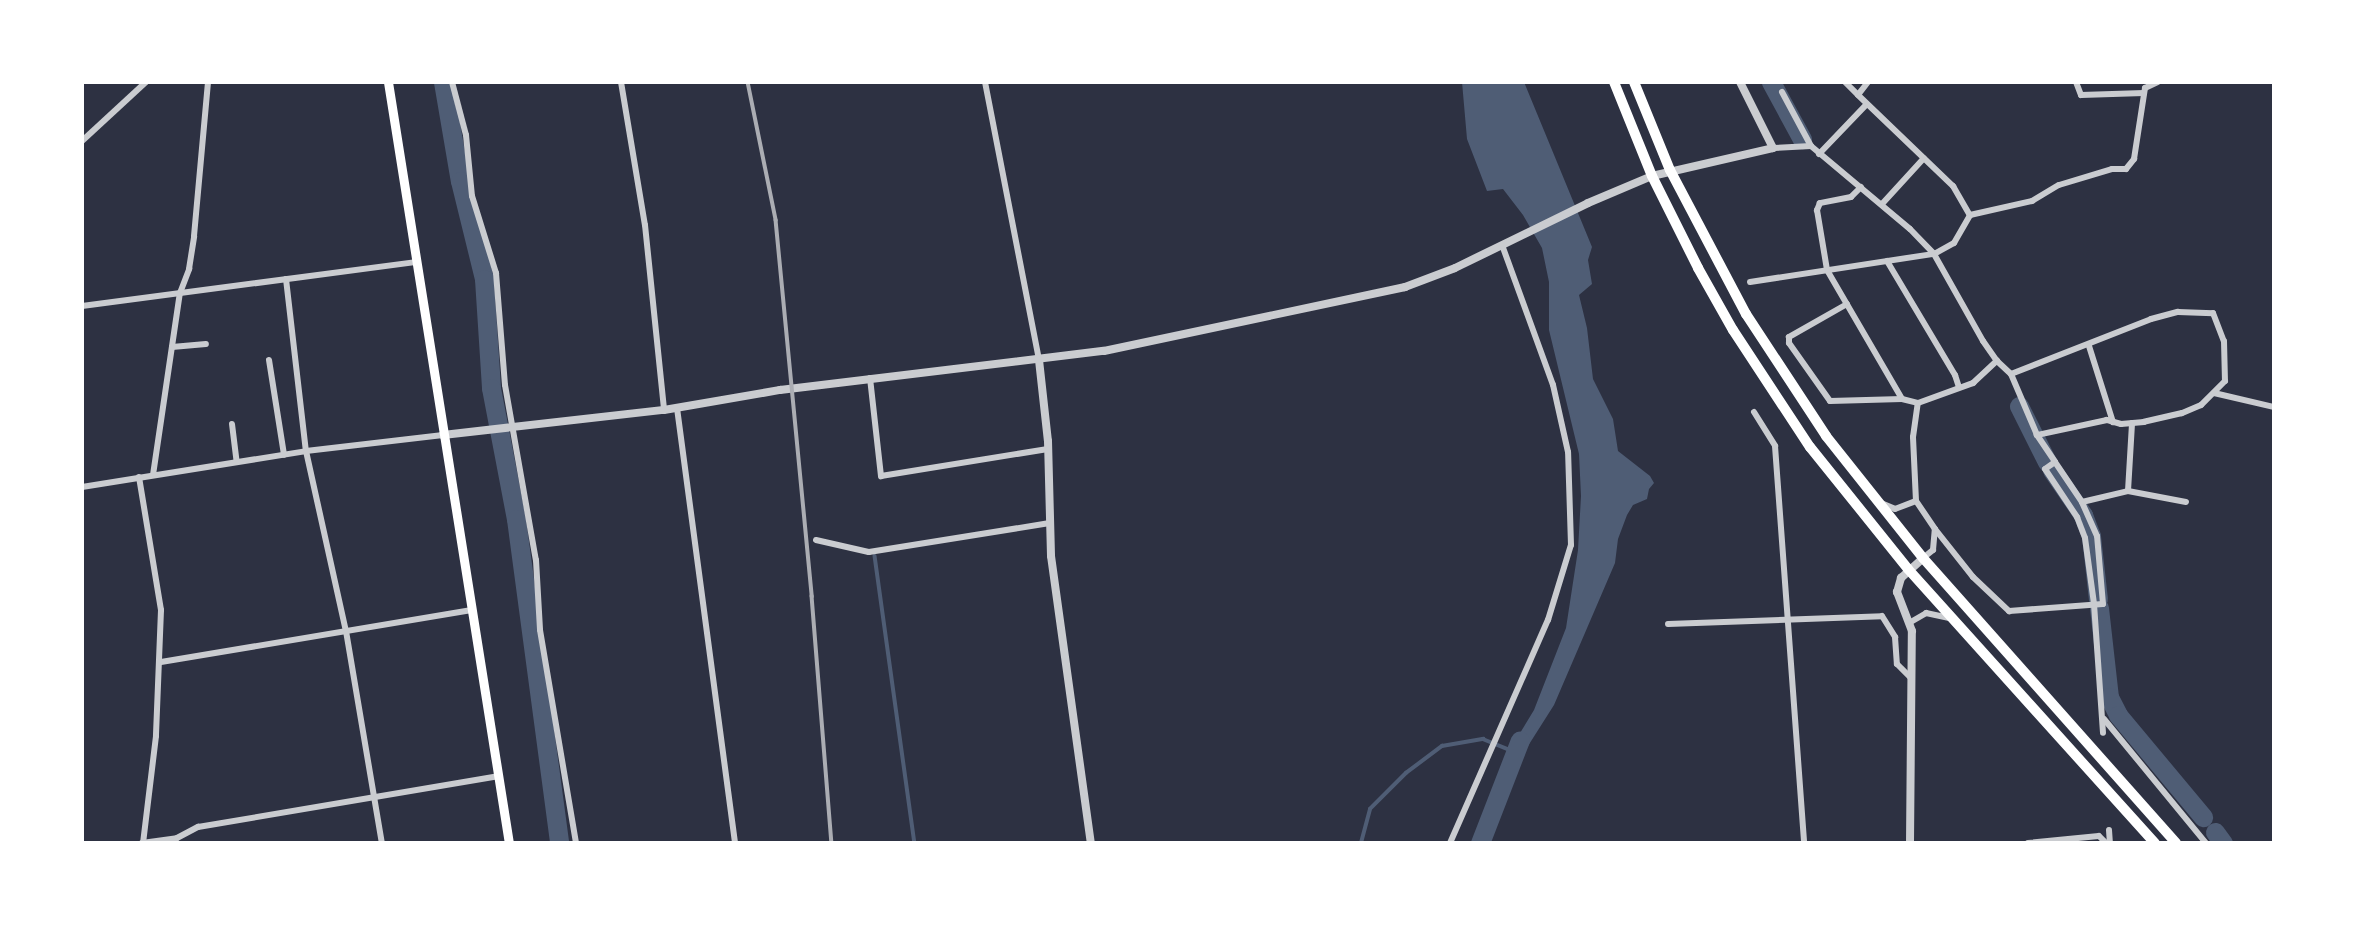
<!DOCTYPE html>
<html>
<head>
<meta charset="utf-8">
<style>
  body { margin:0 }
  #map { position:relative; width:2356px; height:925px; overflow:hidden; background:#2d3142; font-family:"Noto Serif",serif }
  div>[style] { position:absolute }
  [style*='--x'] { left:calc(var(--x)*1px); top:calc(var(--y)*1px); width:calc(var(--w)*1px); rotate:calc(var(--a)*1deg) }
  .water>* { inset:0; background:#4f5d75 }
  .stream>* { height:3.5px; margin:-1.75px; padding:0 1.75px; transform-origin:1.75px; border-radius:1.75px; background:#4f5d75 }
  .river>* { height:19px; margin:-9.5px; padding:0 9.5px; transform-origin:9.5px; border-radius:9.5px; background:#4f5d75 }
  .minor>* { height:6px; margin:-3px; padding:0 3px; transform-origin:3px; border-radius:3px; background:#caccd0 }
  .tertiary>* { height:8px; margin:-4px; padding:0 4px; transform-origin:4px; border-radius:4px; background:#caccd0 }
  .secondary>* { height:9px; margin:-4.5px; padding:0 4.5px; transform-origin:4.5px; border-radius:4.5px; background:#fff }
  .trunk>* { height:10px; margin:-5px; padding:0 5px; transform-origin:5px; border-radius:5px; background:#fff }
  .rail>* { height:3.5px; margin:-1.75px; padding:0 1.75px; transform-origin:1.75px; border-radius:1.75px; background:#abadb3 }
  span { translate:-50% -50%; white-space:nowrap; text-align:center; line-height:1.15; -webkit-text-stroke:6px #fff; paint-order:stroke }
  .frame { position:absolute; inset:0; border:84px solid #fff; pointer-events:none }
</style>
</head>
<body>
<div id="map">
  <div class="water">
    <div style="clip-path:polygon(1462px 82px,1524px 82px,1592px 247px,1588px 260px,1592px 284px,1579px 295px,1587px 328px,1593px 379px,1613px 419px,1618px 451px,1650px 476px,1654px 483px,1649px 489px,1647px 499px,1633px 505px,1627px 515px,1618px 539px,1615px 563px,1554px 705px,1516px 765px,1503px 761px,1534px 710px,1566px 628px,1578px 550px,1581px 496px,1579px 454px,1549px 330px,1549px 282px,1542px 248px,1523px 215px,1503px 189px,1487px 191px,1467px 139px)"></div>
  </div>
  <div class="stream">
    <div style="--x:875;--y:556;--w:290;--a:82.1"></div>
    <div style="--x:1361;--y:843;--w:35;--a:-75"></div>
    <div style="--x:1370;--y:809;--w:51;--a:-45"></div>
    <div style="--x:1406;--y:773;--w:45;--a:-36.9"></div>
    <div style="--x:1442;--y:746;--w:42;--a:-9.7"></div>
    <div style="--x:1483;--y:739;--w:31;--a:22"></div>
  </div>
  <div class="river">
    <div style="--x:443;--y:82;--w:100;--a:80.3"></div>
    <div style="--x:460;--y:181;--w:101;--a:76.2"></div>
    <div style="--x:484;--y:279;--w:109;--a:86.3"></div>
    <div style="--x:491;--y:388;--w:133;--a:79.2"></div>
    <div style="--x:516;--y:519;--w:327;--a:82.4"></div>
    <div style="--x:1771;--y:82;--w:65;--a:61.5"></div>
    <div style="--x:2019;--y:406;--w:63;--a:63.4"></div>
    <div style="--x:2052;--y:470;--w:55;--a:55.4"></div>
    <div style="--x:2083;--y:515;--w:22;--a:69"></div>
    <div style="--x:2091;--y:536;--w:63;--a:83.7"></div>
    <div style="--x:2099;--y:608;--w:90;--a:83.6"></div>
    <div style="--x:2109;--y:697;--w:20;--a:63"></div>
    <div style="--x:2118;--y:715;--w:133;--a:50.2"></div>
    <div style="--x:2215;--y:832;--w:14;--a:54"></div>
    <div style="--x:1480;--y:843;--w:110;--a:-68.8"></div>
  </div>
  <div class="minor">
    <div style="--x:452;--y:82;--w:55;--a:75.2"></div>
    <div style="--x:466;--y:135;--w:61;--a:84.4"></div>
    <div style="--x:472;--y:196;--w:81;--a:72.7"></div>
    <div style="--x:496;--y:273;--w:112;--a:85.4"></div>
    <div style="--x:505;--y:385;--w:178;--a:80"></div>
    <div style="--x:536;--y:560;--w:70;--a:86.7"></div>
    <div style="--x:540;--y:630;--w:216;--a:80.4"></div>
    <div style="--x:621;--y:82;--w:145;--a:80.5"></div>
    <div style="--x:645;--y:225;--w:186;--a:84.1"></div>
    <div style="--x:985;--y:82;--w:283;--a:79"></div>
    <div style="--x:1845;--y:82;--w:18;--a:45"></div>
    <div style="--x:1868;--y:82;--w:16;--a:128"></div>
    <div style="--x:1858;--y:95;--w:132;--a:43.8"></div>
    <div style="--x:1953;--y:186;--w:34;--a:60"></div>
    <div style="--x:2076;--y:82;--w:14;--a:69"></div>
    <div style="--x:2081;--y:95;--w:63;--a:-1.8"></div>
    <div style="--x:1782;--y:92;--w:61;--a:61.8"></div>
    <div style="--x:82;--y:141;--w:87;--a:-42.7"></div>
    <div style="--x:1773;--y:148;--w:38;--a:-3"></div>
    <div style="--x:1811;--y:146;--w:129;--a:40"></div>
    <div style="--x:1910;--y:229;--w:35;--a:46"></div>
    <div style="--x:1934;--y:254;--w:100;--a:60.6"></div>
    <div style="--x:1983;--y:341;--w:24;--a:55"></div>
    <div style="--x:1997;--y:361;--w:19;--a:43"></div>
    <div style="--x:2011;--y:374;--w:66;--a:66.9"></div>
    <div style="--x:2037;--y:435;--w:32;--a:56"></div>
    <div style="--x:2055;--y:462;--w:12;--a:145"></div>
    <div style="--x:2045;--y:469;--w:58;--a:56.3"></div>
    <div style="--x:2077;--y:517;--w:22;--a:69"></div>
    <div style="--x:2085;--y:538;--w:67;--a:82.2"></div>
    <div style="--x:2094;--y:604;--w:129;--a:86"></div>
    <div style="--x:1819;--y:154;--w:69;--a:-46.2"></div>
    <div style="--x:1861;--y:187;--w:14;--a:135"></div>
    <div style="--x:1851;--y:197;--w:32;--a:169"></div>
    <div style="--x:1820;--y:203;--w:8;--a:113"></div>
    <div style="--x:1817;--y:210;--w:61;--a:80.5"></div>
    <div style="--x:1827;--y:270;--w:149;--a:59.8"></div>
    <div style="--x:1902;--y:399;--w:16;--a:14"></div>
    <div style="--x:1882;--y:204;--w:62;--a:-47.6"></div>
    <div style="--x:1887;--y:261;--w:133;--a:59.2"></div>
    <div style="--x:1955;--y:375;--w:13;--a:72"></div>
    <div style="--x:286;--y:279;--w:173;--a:83.4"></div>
    <div style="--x:306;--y:451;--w:184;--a:77.5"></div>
    <div style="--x:346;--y:631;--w:215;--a:80.4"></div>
    <div style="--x:1750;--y:282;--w:186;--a:-8.7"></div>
    <div style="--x:1934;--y:254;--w:23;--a:-29"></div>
    <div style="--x:1954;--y:243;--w:32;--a:-60"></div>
    <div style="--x:1970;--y:215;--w:64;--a:-12.7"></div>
    <div style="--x:2032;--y:201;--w:31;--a:-31"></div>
    <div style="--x:2059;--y:185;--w:55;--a:-16.8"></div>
    <div style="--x:2112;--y:169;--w:14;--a:0"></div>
    <div style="--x:2126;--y:169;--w:13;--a:-51"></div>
    <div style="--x:2134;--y:159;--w:72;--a:-81.2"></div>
    <div style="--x:2145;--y:88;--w:14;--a:-25"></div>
    <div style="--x:1847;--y:304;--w:67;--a:150.4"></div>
    <div style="--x:1789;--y:337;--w:6;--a:90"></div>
    <div style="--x:1789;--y:343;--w:71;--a:54.7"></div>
    <div style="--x:1830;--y:401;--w:72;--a:-1.6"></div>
    <div style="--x:82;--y:306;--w:338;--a:-7.5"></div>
    <div style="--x:2089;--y:346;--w:80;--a:72.5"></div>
    <div style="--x:172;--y:347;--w:34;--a:-5"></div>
    <div style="--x:269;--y:360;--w:96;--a:81"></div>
    <div style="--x:2011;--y:374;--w:150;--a:-21.4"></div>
    <div style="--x:2151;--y:319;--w:28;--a:-15"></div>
    <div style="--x:2178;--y:312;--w:35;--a:2"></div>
    <div style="--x:2213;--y:313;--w:30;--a:69"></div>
    <div style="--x:2224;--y:341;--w:40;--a:88.6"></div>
    <div style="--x:2225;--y:381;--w:34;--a:135"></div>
    <div style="--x:2201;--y:405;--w:21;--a:157"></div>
    <div style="--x:2182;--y:413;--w:39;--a:167"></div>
    <div style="--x:2144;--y:422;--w:23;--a:175"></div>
    <div style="--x:2121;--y:424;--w:15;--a:-164"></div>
    <div style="--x:2107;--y:420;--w:72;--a:167.9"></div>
    <div style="--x:870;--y:378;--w:99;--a:83.6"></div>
    <div style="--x:881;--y:476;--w:169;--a:-9.2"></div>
    <div style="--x:2214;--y:393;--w:62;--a:13.1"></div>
    <div style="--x:677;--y:408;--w:439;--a:82.4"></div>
    <div style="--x:1754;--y:412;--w:40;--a:58"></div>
    <div style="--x:1775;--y:446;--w:398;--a:85.8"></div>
    <div style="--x:232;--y:424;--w:38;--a:83"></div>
    <div style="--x:153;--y:475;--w:184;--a:-81.6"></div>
    <div style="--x:180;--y:293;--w:26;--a:-69"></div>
    <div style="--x:189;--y:269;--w:33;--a:-81"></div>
    <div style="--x:194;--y:236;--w:155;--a:-84.8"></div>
    <div style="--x:139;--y:477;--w:135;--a:80.6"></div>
    <div style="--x:161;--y:610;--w:126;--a:92.3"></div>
    <div style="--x:156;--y:736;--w:108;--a:96.9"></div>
    <div style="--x:82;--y:487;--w:227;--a:-9.1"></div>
    <div style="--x:306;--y:451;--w:138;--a:-6.7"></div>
    <div style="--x:2128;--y:491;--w:59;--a:10.7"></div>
    <div style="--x:2082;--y:502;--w:47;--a:-13.4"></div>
    <div style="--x:2128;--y:491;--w:68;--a:-86.6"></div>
    <div style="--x:1881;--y:503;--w:15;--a:23"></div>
    <div style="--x:1895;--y:509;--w:22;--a:-21"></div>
    <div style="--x:1935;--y:529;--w:61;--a:51.6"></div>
    <div style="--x:1973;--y:577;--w:50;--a:43.4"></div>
    <div style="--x:2009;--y:611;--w:94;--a:-4.3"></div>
    <div style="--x:2103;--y:604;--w:68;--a:-95"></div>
    <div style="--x:2097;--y:536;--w:37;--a:-114"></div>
    <div style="--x:2082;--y:502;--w:48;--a:-124"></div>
    <div style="--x:816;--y:540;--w:54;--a:12.8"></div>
    <div style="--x:869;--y:552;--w:183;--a:-9.1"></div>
    <div style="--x:1923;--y:558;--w:13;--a:-39"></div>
    <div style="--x:1933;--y:550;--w:21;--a:-85"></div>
    <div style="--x:1935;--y:529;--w:34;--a:-124"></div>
    <div style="--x:1916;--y:501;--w:64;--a:-92.7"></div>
    <div style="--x:1913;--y:437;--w:34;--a:-82"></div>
    <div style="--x:1918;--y:403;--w:59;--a:-20"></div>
    <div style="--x:1973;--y:383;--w:33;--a:-43"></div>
    <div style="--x:1909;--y:623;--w:20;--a:-30"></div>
    <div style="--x:1926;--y:613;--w:25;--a:12"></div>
    <div style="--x:1668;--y:624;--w:214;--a:-2.1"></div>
    <div style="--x:1882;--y:616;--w:25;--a:58"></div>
    <div style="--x:1895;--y:637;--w:27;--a:86"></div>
    <div style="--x:1897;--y:664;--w:20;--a:45"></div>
    <div style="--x:161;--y:662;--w:315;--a:-9.5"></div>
    <div style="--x:2104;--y:719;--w:161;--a:50.6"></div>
    <div style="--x:2109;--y:830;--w:13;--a:86"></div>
    <div style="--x:142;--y:843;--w:35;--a:-8"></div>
    <div style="--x:177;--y:838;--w:24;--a:-28"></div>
    <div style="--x:198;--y:827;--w:304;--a:-9.6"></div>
    <div style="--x:1450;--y:843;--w:244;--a:-66.3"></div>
    <div style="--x:1548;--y:620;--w:78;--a:-73"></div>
    <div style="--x:1571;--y:545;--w:93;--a:-91.8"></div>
    <div style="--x:1568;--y:452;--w:69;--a:-102.6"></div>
    <div style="--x:1553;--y:385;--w:149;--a:-110"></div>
    <div style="--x:2028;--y:843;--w:71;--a:-5.6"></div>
    <div style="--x:2099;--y:836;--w:10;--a:45"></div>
  </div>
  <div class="tertiary">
    <div style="--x:1039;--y:360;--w:81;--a:83.7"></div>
    <div style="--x:1048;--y:441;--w:115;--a:88.5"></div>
    <div style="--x:1051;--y:556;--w:290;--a:82.1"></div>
    <div style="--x:443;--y:435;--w:222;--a:-6.5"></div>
    <div style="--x:664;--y:410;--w:118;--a:-9.8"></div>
    <div style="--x:780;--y:390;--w:326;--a:-6.9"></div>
    <div style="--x:1104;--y:351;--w:308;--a:-12"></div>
    <div style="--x:1405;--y:287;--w:53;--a:-20.8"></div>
    <div style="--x:1455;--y:268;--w:148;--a:-26"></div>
    <div style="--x:1588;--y:203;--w:69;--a:-22.9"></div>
    <div style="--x:1652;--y:176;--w:124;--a:-13"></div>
    <div style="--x:1773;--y:148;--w:74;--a:-116.6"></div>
    <div style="--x:1910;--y:843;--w:212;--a:-89.5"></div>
    <div style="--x:1912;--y:631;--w:42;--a:-111"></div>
    <div style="--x:1897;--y:592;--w:15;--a:-74"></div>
    <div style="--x:1901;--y:578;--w:30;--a:-42"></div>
  </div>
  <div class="secondary">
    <div style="--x:388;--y:82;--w:771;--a:80.97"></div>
  </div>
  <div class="trunk">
    <div style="--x:1614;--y:82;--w:101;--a:68"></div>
    <div style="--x:1652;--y:176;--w:103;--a:63.4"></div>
    <div style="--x:1698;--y:268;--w:71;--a:60.6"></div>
    <div style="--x:1733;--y:330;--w:140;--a:56.7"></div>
    <div style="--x:1810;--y:447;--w:156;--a:51.2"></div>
    <div style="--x:1908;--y:569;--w:369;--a:48"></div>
    <div style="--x:1634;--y:82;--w:95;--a:67.8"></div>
    <div style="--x:1670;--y:170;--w:163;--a:62.2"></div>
    <div style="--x:1746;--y:314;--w:146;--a:56.7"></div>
    <div style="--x:1826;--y:436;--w:156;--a:51.5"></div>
    <div style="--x:1923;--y:558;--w:381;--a:48.4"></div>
  </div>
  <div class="rail">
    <div style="--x:748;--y:82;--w:141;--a:78.5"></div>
    <div style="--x:776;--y:220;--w:378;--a:84.5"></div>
    <div style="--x:812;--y:596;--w:248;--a:85.4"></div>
  </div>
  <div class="frame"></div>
</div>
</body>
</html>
